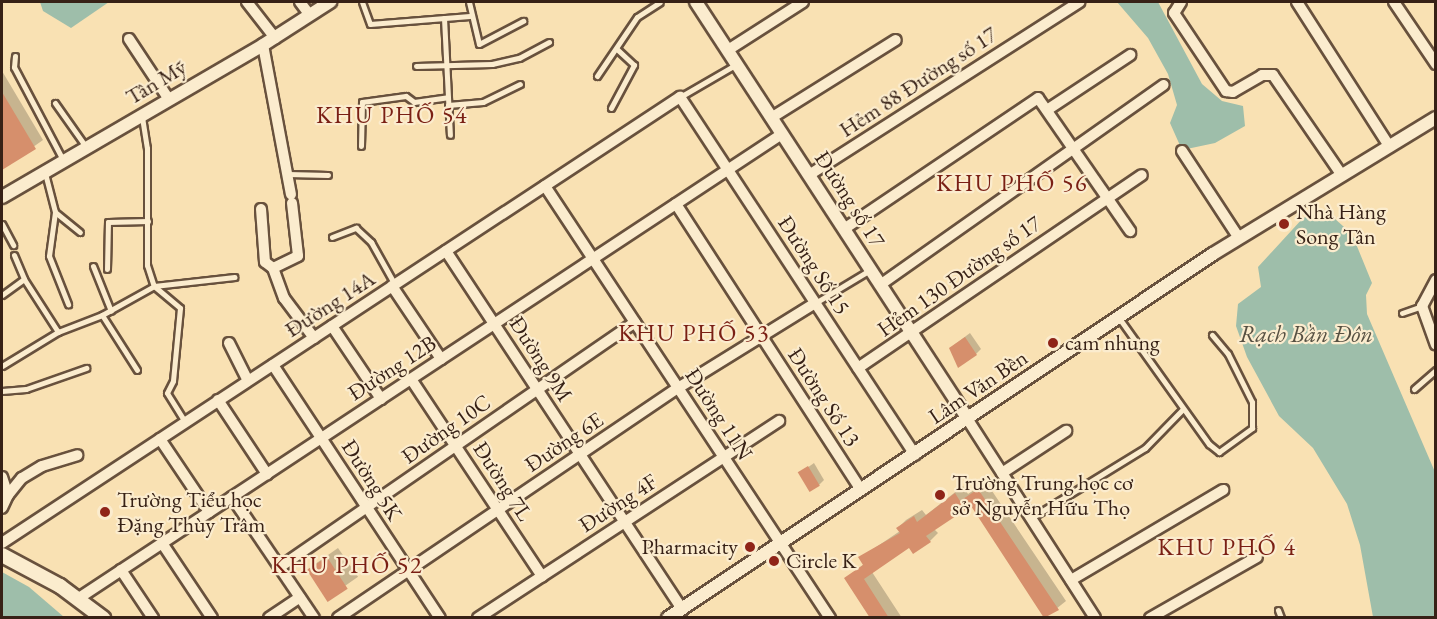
<!DOCTYPE html>
<html>
<head>
<meta charset="utf-8">
<style>
  body { margin:0 }
  #map { position:relative; width:1437px; height:619px; overflow:hidden; background:#f9e1b3; font-family:"EB Garamond",serif }
  div>[style] { position:absolute }
  [style*='--x'] { left:calc(var(--x)*1px); top:calc(var(--y)*1px); width:calc(var(--w)*1px); rotate:calc(var(--a)*1deg) }
  .water>* { inset:0; background:#9ebeaa }
  .shadow>* { inset:0; background:#0003; transform-origin:0 0 }
  .building>* { inset:0; background:#d68f6c; transform-origin:0 0 }
  .roads { filter:drop-shadow(2px 0 #68513d) drop-shadow(-2px 0 #68513d) drop-shadow(0 2px #68513d) drop-shadow(0 -2px #68513d) }
  .service>* { height:5px; margin:-2.5px; padding:0 2.5px; transform-origin:2.5px; border-radius:2.5px; background:#fbecce }
  .minor>* { height:10px; margin:-5px; padding:0 5px; transform-origin:5px; border-radius:5px; background:#fbecce }
  .tertiary>* { height:12px; margin:-6px; padding:0 6px; transform-origin:6px; border-radius:6px; background:#fbecce }
  .secondary>* { height:14px; margin:-7px; padding:0 7px; transform-origin:7px; border-radius:7px; background:#fbecce }
  .dots>* { width:16px; height:16px; translate:-50% -50%; box-sizing:border-box; border:3px solid #fbecce; border-radius:50% }
  span { translate:-50% -50%; white-space:nowrap; text-align:center; line-height:1.15; -webkit-text-stroke:4.5px #fbecce; paint-order:stroke }
  .street-label { font-size:22px; color:#372116 }
  .poi-label { font-size:22px; color:#372116 }
  .left { translate:0 -50%; text-align:left }
  .right { translate:-100% -50%; text-align:right }
  .neighbourhood-label { font-size:24px; color:#7a1f14; letter-spacing:1.5px }
  .water-label { font-size:24px; color:#565042; font-style:italic }
  .frame { position:absolute; inset:0; border:3px solid #372116; pointer-events:none }
</style>
</head>
<body>
<div id="map">
  <div class="water">
    <div style="clip-path:polygon(40px 2px,109px 2px,71px 28px,43px 11px)"></div>
    <div style="clip-path:polygon(1117px 2px,1158px 2px,1202px 84px,1222px 101px,1243px 106px,1245px 126px,1215px 143px,1182px 150px,1170px 123px,1177px 105px,1168px 74px,1148px 38px)"></div>
    <div style="clip-path:polygon(1326px 211px,1352px 234px,1372px 283px,1366px 295px,1367px 314px,1435px 472px,1435px 617px,1373px 617px,1360px 545px,1347px 504px,1313px 448px,1279px 416px,1247px 357px,1236px 326px,1238px 304px,1261px 287px,1258px 267px,1303px 218px)"></div>
    <div style="clip-path:polygon(2px 572px,29px 587px,64px 617px,2px 617px)"></div>
  </div>
  <div class="shadow">
    <div style="clip-path:polygon(2px 71px,43px 140px,2px 169px)"></div>
    <div style="clip-path:polygon(970px 333px,981px 349px,976px 354px,950px 348px)"></div>
    <div style="clip-path:polygon(814px 463px,824px 480px,819px 485px,800px 473px)"></div>
    <div style="clip-path:polygon(986px 482px,1066px 601px,1046px 617px,971px 504px,934px 529px,938px 533px,930px 541px,909px 546px,872px 572px,902px 618px,872px 618px,846px 578px,864px 564px,860px 558px,900px 531px,898px 528px,906px 520px,922px 510px,926px 515px,963px 486px,968px 494px)"></div>
    <div style="left:338px;top:548px;width:35px;height:37px;rotate:55deg"></div>
  </div>
  <div class="building">
    <div style="clip-path:polygon(2px 92px,36px 149px,2px 170px)"></div>
    <div style="clip-path:polygon(965px 337px,977px 355px,958px 368px,949px 348px)"></div>
    <div style="left:808px;top:466px;width:23px;height:12px;rotate:59deg"></div>
    <div style="clip-path:polygon(978px 489px,1059px 610px,1044px 618px,971px 506px,926px 536px,931px 542px,913px 554px,909px 548px,864px 579px,889px 618px,870px 618px,844px 578px,863px 565px,858px 557px,900px 533px,896px 528px,914px 516px,917px 522px,955px 493px,960px 501px)"></div>
    <div style="left:327px;top:557px;width:38px;height:24px;rotate:57deg"></div>
  </div>
  <div class="roads">
    <div class="service">
      <div style="--x:362;--y:2;--w:23;--a:70"></div>
      <div style="--x:370;--y:24;--w:100;--a:-4.6"></div>
      <div style="--x:469;--y:2;--w:43;--a:76.6"></div>
      <div style="--x:479;--y:44;--w:50;--a:-27.6"></div>
      <div style="--x:444;--y:18;--w:117;--a:87.1"></div>
      <div style="--x:15;--y:56;--w:11;--a:95"></div>
      <div style="--x:14;--y:67;--w:105;--a:62.2"></div>
      <div style="--x:416;--y:66;--w:76;--a:-1.5"></div>
      <div style="--x:492;--y:64;--w:28;--a:-13"></div>
      <div style="--x:519;--y:58;--w:34;--a:-28"></div>
      <div style="--x:597;--y:76;--w:71;--a:-55.9"></div>
      <div style="--x:637;--y:17;--w:27;--a:-33"></div>
      <div style="--x:680;--y:97;--w:64;--a:-30.2"></div>
      <div style="--x:55;--y:103;--w:54;--a:54.8"></div>
      <div style="--x:448;--y:105;--w:35;--a:-5"></div>
      <div style="--x:483;--y:102;--w:41;--a:-25.9"></div>
      <div style="--x:611;--y:108;--w:49;--a:-61.9"></div>
      <div style="--x:634;--y:65;--w:23;--a:-137"></div>
      <div style="--x:142;--y:117;--w:31;--a:81"></div>
      <div style="--x:147;--y:148;--w:117;--a:90"></div>
      <div style="--x:147;--y:265;--w:22;--a:72"></div>
      <div style="--x:361;--y:146;--w:44;--a:-88.7"></div>
      <div style="--x:362;--y:102;--w:44;--a:-7.8"></div>
      <div style="--x:406;--y:96;--w:10;--a:37"></div>
      <div style="--x:414;--y:102;--w:34;--a:-8"></div>
      <div style="--x:45;--y:173;--w:40;--a:75.6"></div>
      <div style="--x:55;--y:212;--w:44;--a:97.8"></div>
      <div style="--x:49;--y:256;--w:52;--a:68.4"></div>
      <div style="--x:288;--y:174;--w:40;--a:1.4"></div>
      <div style="--x:55;--y:212;--w:32;--a:39"></div>
      <div style="--x:2;--y:224;--w:24;--a:62"></div>
      <div style="--x:332;--y:237;--w:26;--a:-21"></div>
      <div style="--x:356;--y:228;--w:21;--a:43"></div>
      <div style="--x:371;--y:242;--w:49;--a:60.8"></div>
      <div style="--x:14;--y:255;--w:26;--a:67"></div>
      <div style="--x:24;--y:279;--w:63;--a:57.3"></div>
      <div style="--x:93;--y:266;--w:48;--a:68.2"></div>
      <div style="--x:107;--y:269;--w:47;--a:-88.8"></div>
      <div style="--x:108;--y:222;--w:40;--a:-1.4"></div>
      <div style="--x:154;--y:286;--w:34;--a:40"></div>
      <div style="--x:180;--y:308;--w:73;--a:95.5"></div>
      <div style="--x:173;--y:381;--w:13;--a:117"></div>
      <div style="--x:167;--y:393;--w:34;--a:58"></div>
      <div style="--x:2;--y:295;--w:27;--a:-36"></div>
      <div style="--x:815;--y:303;--w:64;--a:-31"></div>
      <div style="--x:1402;--y:313;--w:21;--a:-19"></div>
      <div style="--x:102;--y:315;--w:65;--a:57.5"></div>
      <div style="--x:1119;--y:318;--w:155;--a:54.5"></div>
      <div style="--x:1209;--y:444;--w:13;--a:39"></div>
      <div style="--x:1219;--y:452;--w:41;--a:-36"></div>
      <div style="--x:1252;--y:428;--w:26;--a:-90"></div>
      <div style="--x:1252;--y:402;--w:54;--a:-116.6"></div>
      <div style="--x:1228;--y:354;--w:25;--a:-130"></div>
      <div style="--x:2;--y:366;--w:66;--a:-31.3"></div>
      <div style="--x:58;--y:332;--w:47;--a:-21.1"></div>
      <div style="--x:102;--y:315;--w:60;--a:-29.1"></div>
      <div style="--x:154;--y:286;--w:81;--a:-6.4"></div>
      <div style="--x:1414;--y:389;--w:29;--a:-41"></div>
      <div style="--x:2;--y:391;--w:24;--a:-5"></div>
      <div style="--x:26;--y:389;--w:64;--a:-19.3"></div>
      <div style="--x:1031;--y:518;--w:134;--a:-31.6"></div>
      <div style="--x:1145;--y:448;--w:54;--a:-45.7"></div>
      <div style="--x:1278;--y:610;--w:9;--a:69"></div>
    </div>
    <div class="minor">
      <div style="--x:247;--y:2;--w:46;--a:52.1"></div>
      <div style="--x:300;--y:2;--w:15;--a:53"></div>
      <div style="--x:1181;--y:2;--w:13;--a:122"></div>
      <div style="--x:1174;--y:13;--w:94;--a:56.3"></div>
      <div style="--x:1226;--y:91;--w:7;--a:8"></div>
      <div style="--x:1233;--y:92;--w:34;--a:-30"></div>
      <div style="--x:1262;--y:75;--w:11;--a:0"></div>
      <div style="--x:1273;--y:75;--w:120;--a:55.5"></div>
      <div style="--x:1297;--y:2;--w:171;--a:57.4"></div>
      <div style="--x:1394;--y:2;--w:75;--a:55.9"></div>
      <div style="--x:129;--y:39;--w:71;--a:56.5"></div>
      <div style="--x:263;--y:45;--w:152;--a:79.4"></div>
      <div style="--x:728;--y:50;--w:89;--a:-32.6"></div>
      <div style="--x:1047;--y:110;--w:100;--a:-33.5"></div>
      <div style="--x:771;--y:118;--w:147;--a:-32"></div>
      <div style="--x:1182;--y:151;--w:104;--a:56.8"></div>
      <div style="--x:809;--y:175;--w:321;--a:-32.6"></div>
      <div style="--x:545;--y:186;--w:518;--a:56.59"></div>
      <div style="--x:292;--y:203;--w:53;--a:83.5"></div>
      <div style="--x:298;--y:256;--w:28;--a:154"></div>
      <div style="--x:273;--y:268;--w:32;--a:70"></div>
      <div style="--x:284;--y:298;--w:50;--a:53.1"></div>
      <div style="--x:676;--y:204;--w:341;--a:57.1"></div>
      <div style="--x:261;--y:209;--w:53;--a:85.7"></div>
      <div style="--x:265;--y:262;--w:10;--a:37"></div>
      <div style="--x:844;--y:229;--w:234;--a:-34"></div>
      <div style="--x:1038;--y:98;--w:162;--a:55.3"></div>
      <div style="--x:446;--y:251;--w:429;--a:56.6"></div>
      <div style="--x:1436;--y:280;--w:30;--a:118"></div>
      <div style="--x:1422;--y:306;--w:41;--a:70.3"></div>
      <div style="--x:880;--y:285;--w:347;--a:-35.2"></div>
      <div style="--x:392;--y:286;--w:88;--a:56.1"></div>
      <div style="--x:332;--y:326;--w:88;--a:56.1"></div>
      <div style="--x:229;--y:343;--w:42;--a:63.4"></div>
      <div style="--x:273;--y:365;--w:303;--a:56.6"></div>
      <div style="--x:858;--y:368;--w:343;--a:-34.2"></div>
      <div style="--x:411;--y:379;--w:237;--a:56.4"></div>
      <div style="--x:218;--y:400;--w:89;--a:56.5"></div>
      <div style="--x:968;--y:420;--w:235;--a:57.3"></div>
      <div style="--x:160;--y:439;--w:88;--a:56.1"></div>
      <div style="--x:1002;--y:473;--w:77;--a:-33.3"></div>
      <div style="--x:2;--y:477;--w:19;--a:72"></div>
      <div style="--x:8;--y:495;--w:14;--a:115"></div>
      <div style="--x:8;--y:495;--w:22;--a:-51"></div>
      <div style="--x:22;--y:478;--w:23;--a:-31"></div>
      <div style="--x:42;--y:466;--w:37;--a:-17"></div>
      <div style="--x:232;--y:497;--w:146;--a:55.9"></div>
      <div style="--x:2;--y:543;--w:812;--a:-33.34"></div>
      <div style="--x:680;--y:97;--w:428;--a:56.7"></div>
      <div style="--x:162;--y:543;--w:90;--a:56.3"></div>
      <div style="--x:280;--y:567;--w:431;--a:-34.6"></div>
      <div style="--x:121;--y:570;--w:58;--a:56.3"></div>
      <div style="--x:1071;--y:580;--w:177;--a:-30.6"></div>
      <div style="--x:79;--y:598;--w:842;--a:-33.43"></div>
      <div style="--x:269;--y:618;--w:37;--a:-34"></div>
      <div style="--x:338;--y:618;--w:410;--a:-34.1"></div>
      <div style="--x:678;--y:388;--w:161;--a:-31.8"></div>
      <div style="--x:478;--y:618;--w:360;--a:-33.2"></div>
      <div style="--x:1150;--y:618;--w:123;--a:-29.7"></div>
    </div>
    <div class="tertiary">
      <div style="--x:696;--y:2;--w:499;--a:56.9"></div>
      <div style="--x:2;--y:197;--w:302;--a:-30.2"></div>
      <div style="--x:263;--y:45;--w:80;--a:-32.7"></div>
      <div style="--x:668;--y:618;--w:655;--a:-33.74"></div>
      <div style="--x:1213;--y:254;--w:261;--a:-31.4"></div>
    </div>
    <div class="secondary">
      <div style="--x:2;--y:555;--w:66;--a:28.1"></div>
      <div style="--x:60;--y:586;--w:54;--a:36.7"></div>
    </div>
  </div>
  <div class="dots">
    <div style="left:1284px;top:224px;background:#8f2418"></div>
    <div style="left:1053px;top:343px;background:#8f2418"></div>
    <div style="left:940px;top:495px;background:#8f2418"></div>
    <div style="left:105px;top:512px;background:#8f2418"></div>
    <div style="left:750px;top:547px;background:#8f2418"></div>
    <div style="left:774px;top:561px;background:#8f2418"></div>
  </div>
  <div class="street-label">
    <span style="left:156px;top:82px;rotate:-31deg">Tân Mỹ</span>
    <span style="left:918px;top:82px;rotate:-33deg">Hẻm 88 Đường số 17</span>
    <span style="left:850px;top:199px;rotate:57deg">Đường số 17</span>
    <span style="left:814px;top:265px;rotate:57deg">Đường Số 15</span>
    <span style="left:959px;top:276px;rotate:-35deg">Hẻm 130 Đường số 17</span>
    <span style="left:330px;top:304px;rotate:-33deg">Đường 14A</span>
    <span style="left:541px;top:359px;rotate:57deg">Đường 9M</span>
    <span style="left:392px;top:368px;rotate:-33deg">Đường 12B</span>
    <span style="left:978px;top:387px;rotate:-34deg">Lâm Văn Bền</span>
    <span style="left:824px;top:397px;rotate:57deg">Đường Số 13</span>
    <span style="left:719px;top:414px;rotate:57deg">Đường 11N</span>
    <span style="left:446px;top:429px;rotate:-35deg">Đường 10C</span>
    <span style="left:564px;top:442px;rotate:-34deg">Đường 6E</span>
    <span style="left:372px;top:480px;rotate:57deg">Đường 5K</span>
    <span style="left:503px;top:481px;rotate:57deg">Đường 7L</span>
    <span style="left:618px;top:503px;rotate:-33deg">Đường 4F</span>
  </div>
  <div class="poi-label">
    <span class="left" style="left:1296px;top:224px">Nhà Hàng<br>Song Tân</span>
    <span class="left" style="left:1065px;top:343px">cam nhung</span>
    <span class="left" style="left:952px;top:495px">Trường Trung học cơ<br>sở Nguyễn Hữu Thọ</span>
    <span class="left" style="left:117px;top:512px">Trường Tiểu học<br>Đặng Thùy Trâm</span>
    <span class="right" style="left:738px;top:547px">Pharmacity</span>
    <span class="left" style="left:786px;top:561px">Circle K</span>
  </div>
  <div class="neighbourhood-label">
    <span style="left:392px;top:115px">KHU PHỐ 54</span>
    <span style="left:1012px;top:183px">KHU PHỐ 56</span>
    <span style="left:694px;top:333px">KHU PHỐ 53</span>
    <span style="left:1227px;top:547px">KHU PHỐ 4</span>
    <span style="left:347px;top:565px">KHU PHỐ 52</span>
  </div>
  <div class="water-label">
    <span style="left:1306px;top:334px">Rạch Bần Đôn</span>
  </div>
  <div class="frame"></div>
</div>
</body>
</html>
